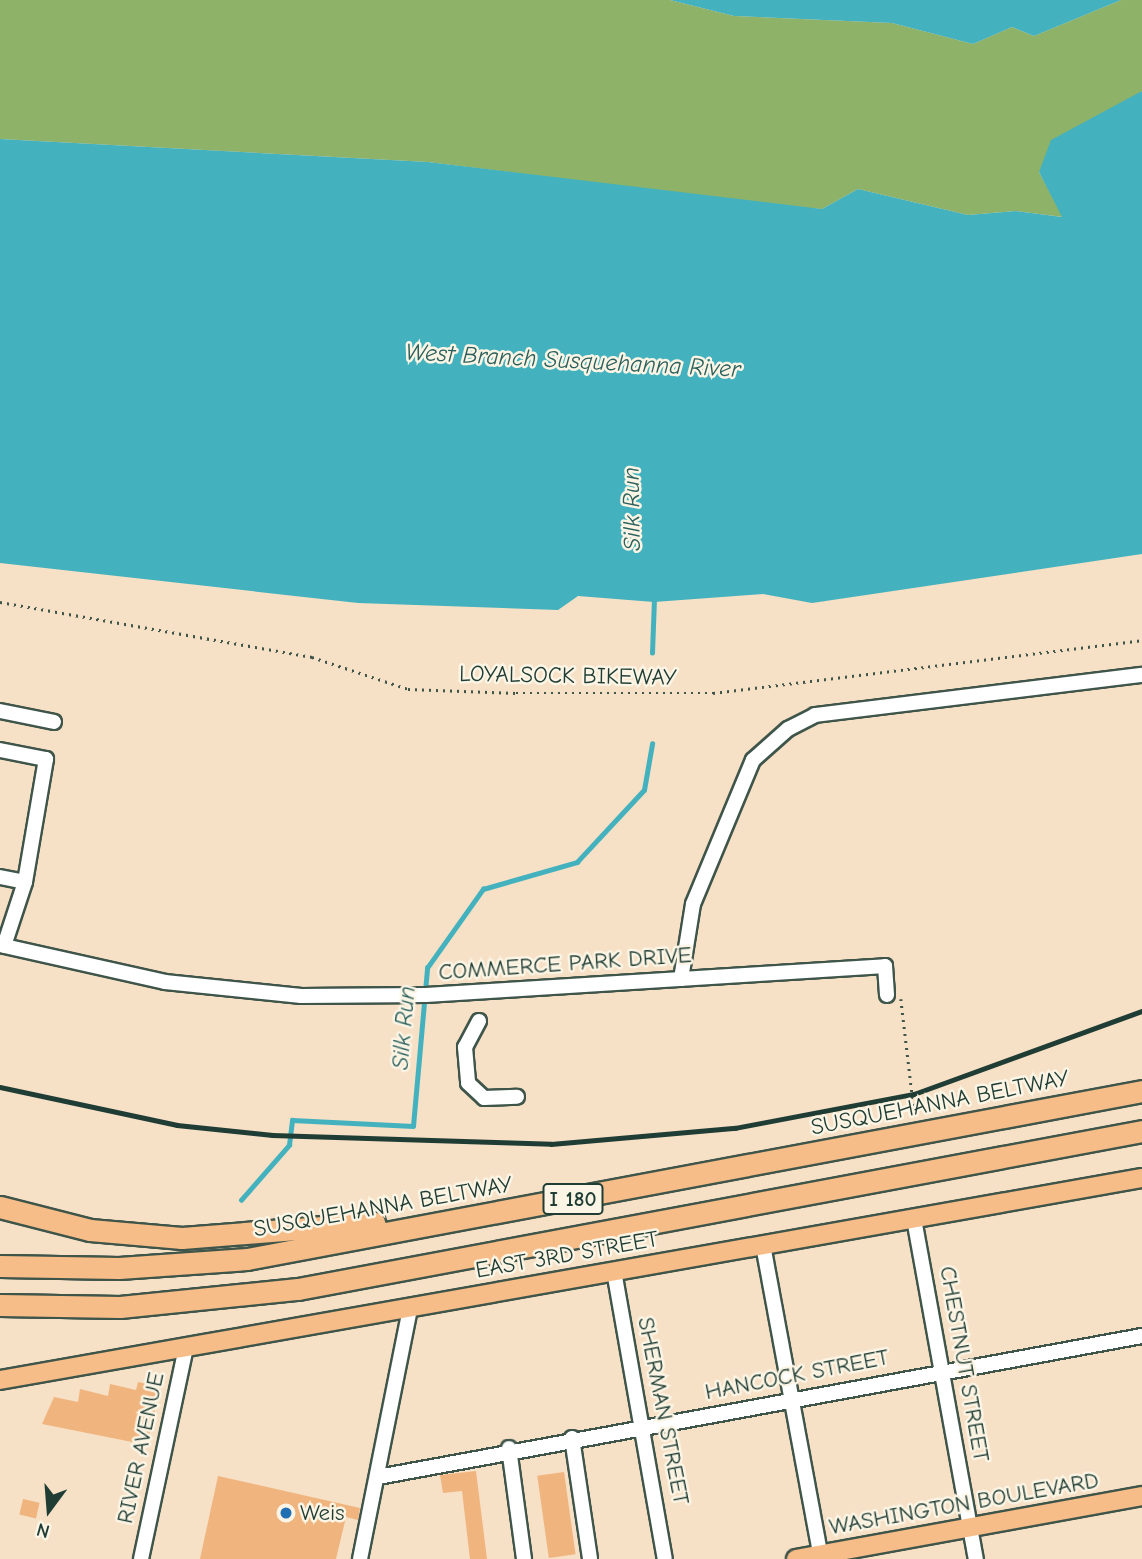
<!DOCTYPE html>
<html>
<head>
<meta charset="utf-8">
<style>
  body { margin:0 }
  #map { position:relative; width:1142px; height:1559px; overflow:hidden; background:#f6e0c6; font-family:"Comic Neue",sans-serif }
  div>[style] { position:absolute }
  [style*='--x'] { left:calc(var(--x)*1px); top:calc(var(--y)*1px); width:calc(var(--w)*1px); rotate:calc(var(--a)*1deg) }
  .forest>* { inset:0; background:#8eb268 }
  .water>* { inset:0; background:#43b2be }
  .stream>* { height:4.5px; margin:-2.25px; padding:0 2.25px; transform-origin:2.25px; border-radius:2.25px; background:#43b2be }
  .building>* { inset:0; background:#f0b57f; transform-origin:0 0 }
  .path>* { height:2.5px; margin-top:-1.25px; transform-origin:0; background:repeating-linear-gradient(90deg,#3f554a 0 2px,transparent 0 7px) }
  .roads { filter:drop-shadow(2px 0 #3f554a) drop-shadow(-2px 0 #3f554a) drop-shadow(0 2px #3f554a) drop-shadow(0 -2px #3f554a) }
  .minor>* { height:14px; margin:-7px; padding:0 7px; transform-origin:7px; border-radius:7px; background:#fff }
  .major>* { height:18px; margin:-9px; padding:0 9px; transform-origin:9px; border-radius:9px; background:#f7bd88 }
  .highway>* { height:21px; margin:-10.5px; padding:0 10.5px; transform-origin:10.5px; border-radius:10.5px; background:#f7bd88 }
  .rail>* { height:4.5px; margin:-2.25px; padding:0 2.25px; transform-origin:2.25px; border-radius:2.25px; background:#1f3d34 }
  .dots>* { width:19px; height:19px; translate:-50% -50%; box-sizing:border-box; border:4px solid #fcf5e5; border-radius:50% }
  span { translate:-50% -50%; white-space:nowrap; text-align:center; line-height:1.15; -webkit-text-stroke:5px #fcf5e5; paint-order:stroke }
  .shield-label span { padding:2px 5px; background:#fcf5e5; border:2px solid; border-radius:5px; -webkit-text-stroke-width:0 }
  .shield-label { font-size:21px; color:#1f3d34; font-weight:700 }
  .street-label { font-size:23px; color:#1f3d34 }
  .poi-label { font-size:23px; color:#1f3d34 }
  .left { translate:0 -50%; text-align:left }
  .water-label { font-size:24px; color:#2a605d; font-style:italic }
  .north { position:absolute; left:14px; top:1475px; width:70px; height:70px; -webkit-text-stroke:5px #fcf5e5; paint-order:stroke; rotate:196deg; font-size:19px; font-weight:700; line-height:28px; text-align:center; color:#1f3d34 }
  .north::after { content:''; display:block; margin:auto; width:24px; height:32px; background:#1f3d34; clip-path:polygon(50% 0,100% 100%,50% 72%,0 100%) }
</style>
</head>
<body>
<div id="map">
  <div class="forest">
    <div style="clip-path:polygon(0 0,670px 0,734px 16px,892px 23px,973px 44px,1012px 27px,1034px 36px,1121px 0,1142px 0,1142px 91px,1039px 172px,1063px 217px,1016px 211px,968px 215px,858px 189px,822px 209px,776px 206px,428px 162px,0 139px)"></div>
  </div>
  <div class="water">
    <div style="clip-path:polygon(670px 0,1121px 0,1034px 36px,1012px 27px,973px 44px,892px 23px,734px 16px)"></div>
    <div style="clip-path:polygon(1142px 91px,1142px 554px,812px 603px,763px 594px,654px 602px,578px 596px,558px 610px,358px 603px,0 563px,0 139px,428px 162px,822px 209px,858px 189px,968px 215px,1016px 211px,1062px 217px,1039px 172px,1051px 140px)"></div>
  </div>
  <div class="stream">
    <div style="--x:652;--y:653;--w:55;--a:-87.9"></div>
    <div style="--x:241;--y:1200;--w:73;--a:-48.9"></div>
    <div style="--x:289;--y:1145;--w:25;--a:-83"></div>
    <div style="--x:292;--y:1120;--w:121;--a:2.8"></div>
    <div style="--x:413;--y:1126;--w:159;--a:-84.9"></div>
    <div style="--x:427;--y:968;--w:97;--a:-54.7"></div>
    <div style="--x:483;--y:889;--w:98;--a:-16"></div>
    <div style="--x:577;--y:862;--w:98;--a:-47.1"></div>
    <div style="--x:644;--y:790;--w:47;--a:-80.1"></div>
  </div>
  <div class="building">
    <div style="clip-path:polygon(138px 1382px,160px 1387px,147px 1445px,42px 1424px,54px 1397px,78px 1402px,80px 1389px,108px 1396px,110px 1384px,136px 1390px)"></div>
    <div style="clip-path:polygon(476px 1471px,487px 1559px,470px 1559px,462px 1491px,443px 1493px,440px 1475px)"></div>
    <div style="left:564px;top:1472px;width:83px;height:27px;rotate:82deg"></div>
    <div style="clip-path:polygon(218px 1476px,360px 1508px,358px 1520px,346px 1517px,336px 1559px,200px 1559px)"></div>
    <div style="left:23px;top:1499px;width:17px;height:16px;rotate:13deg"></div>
  </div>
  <div class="path">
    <div style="--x:0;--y:602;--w:317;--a:10"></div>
    <div style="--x:312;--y:657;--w:101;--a:18.4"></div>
    <div style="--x:408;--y:689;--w:108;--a:2.1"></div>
    <div style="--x:516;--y:693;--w:197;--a:0"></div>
    <div style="--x:713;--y:693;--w:432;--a:-7"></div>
    <div style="--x:901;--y:999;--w:112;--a:83.3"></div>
  </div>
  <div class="roads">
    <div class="minor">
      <div style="--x:0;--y:711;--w:55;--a:11.5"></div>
      <div style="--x:0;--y:750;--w:47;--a:11.1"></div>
      <div style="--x:46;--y:759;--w:125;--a:99.7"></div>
      <div style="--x:25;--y:882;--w:67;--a:108.2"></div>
      <div style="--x:0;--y:877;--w:25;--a:11"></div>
      <div style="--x:0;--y:945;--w:169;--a:12.6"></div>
      <div style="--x:165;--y:982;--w:137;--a:5.9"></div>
      <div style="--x:301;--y:996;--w:125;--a:-0.5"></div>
      <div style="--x:426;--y:995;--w:460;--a:-3.6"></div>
      <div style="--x:885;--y:966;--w:29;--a:86"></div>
      <div style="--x:681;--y:979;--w:76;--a:-80.9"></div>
      <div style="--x:693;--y:904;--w:156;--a:-67.4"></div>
      <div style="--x:753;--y:760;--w:47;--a:-41.5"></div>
      <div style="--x:788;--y:729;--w:30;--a:-27"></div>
      <div style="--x:815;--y:715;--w:329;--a:-7"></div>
      <div style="--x:479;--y:1021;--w:30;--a:118"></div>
      <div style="--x:465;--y:1047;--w:36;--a:85"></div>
      <div style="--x:468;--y:1083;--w:22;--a:43"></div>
      <div style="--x:484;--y:1098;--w:33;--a:-2"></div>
      <div style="--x:914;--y:1219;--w:346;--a:79.7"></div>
      <div style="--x:763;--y:1245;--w:319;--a:79.5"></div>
      <div style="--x:614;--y:1271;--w:292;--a:80"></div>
      <div style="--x:572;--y:1438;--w:122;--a:81.5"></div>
      <div style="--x:509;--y:1448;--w:112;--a:82.3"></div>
      <div style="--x:378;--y:1477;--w:777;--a:-10.46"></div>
      <div style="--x:141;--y:1559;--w:217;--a:-78"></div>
      <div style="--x:360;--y:1559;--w:256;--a:-78.7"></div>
    </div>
    <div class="major">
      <div style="--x:0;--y:1380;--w:1160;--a:-10.03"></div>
      <div style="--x:796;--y:1559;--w:352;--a:-10.3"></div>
    </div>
    <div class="highway">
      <div style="--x:0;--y:1207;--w:93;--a:14.3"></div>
      <div style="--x:90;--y:1230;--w:92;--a:5"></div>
      <div style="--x:182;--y:1238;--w:193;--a:-4.5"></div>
      <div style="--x:0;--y:1266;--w:119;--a:1"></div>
      <div style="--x:119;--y:1268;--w:128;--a:-4"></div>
      <div style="--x:247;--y:1259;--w:911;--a:-10.63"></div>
      <div style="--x:0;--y:1305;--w:120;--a:1"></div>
      <div style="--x:120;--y:1307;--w:179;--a:-5.8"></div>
      <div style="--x:298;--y:1289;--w:859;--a:-10.6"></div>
    </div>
  </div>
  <div class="rail">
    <div style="--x:0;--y:1087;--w:181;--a:12.1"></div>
    <div style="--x:177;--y:1125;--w:96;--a:6"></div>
    <div style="--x:272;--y:1135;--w:279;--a:1.8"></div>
    <div style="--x:551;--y:1144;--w:185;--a:-5"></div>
    <div style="--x:735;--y:1128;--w:182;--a:-10.8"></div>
    <div style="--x:914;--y:1094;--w:243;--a:-20"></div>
  </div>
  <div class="dots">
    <div style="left:286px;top:1513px;background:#1f6fb2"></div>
  </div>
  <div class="shield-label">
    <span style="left:573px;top:1199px">I 180</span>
  </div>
  <div class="street-label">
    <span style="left:568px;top:676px;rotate:1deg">LOYALSOCK BIKEWAY</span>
    <span style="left:565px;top:964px;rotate:-4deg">COMMERCE PARK DRIVE</span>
    <span style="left:940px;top:1103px;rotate:-11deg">SUSQUEHANNA BELTWAY</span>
    <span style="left:383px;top:1207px;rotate:-10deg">SUSQUEHANNA BELTWAY</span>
    <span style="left:567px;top:1255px;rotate:-10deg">EAST 3RD STREET</span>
    <span style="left:964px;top:1364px;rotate:80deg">CHESTNUT STREET</span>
    <span style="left:797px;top:1375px;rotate:-11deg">HANCOCK STREET</span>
    <span style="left:663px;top:1411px;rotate:79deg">SHERMAN STREET</span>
    <span style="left:141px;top:1448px;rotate:-78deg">RIVER AVENUE</span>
    <span style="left:964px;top:1504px;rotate:-10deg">WASHINGTON BOULEVARD</span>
  </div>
  <div class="poi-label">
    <span class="left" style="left:300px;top:1513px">Weis</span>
  </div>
  <div class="water-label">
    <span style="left:573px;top:361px;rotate:3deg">West Branch Susquehanna River</span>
    <span style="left:632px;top:509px;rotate:-91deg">Silk Run</span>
    <span style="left:404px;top:1028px;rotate:-85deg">Silk Run</span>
  </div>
  <div class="north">N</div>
</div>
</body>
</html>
